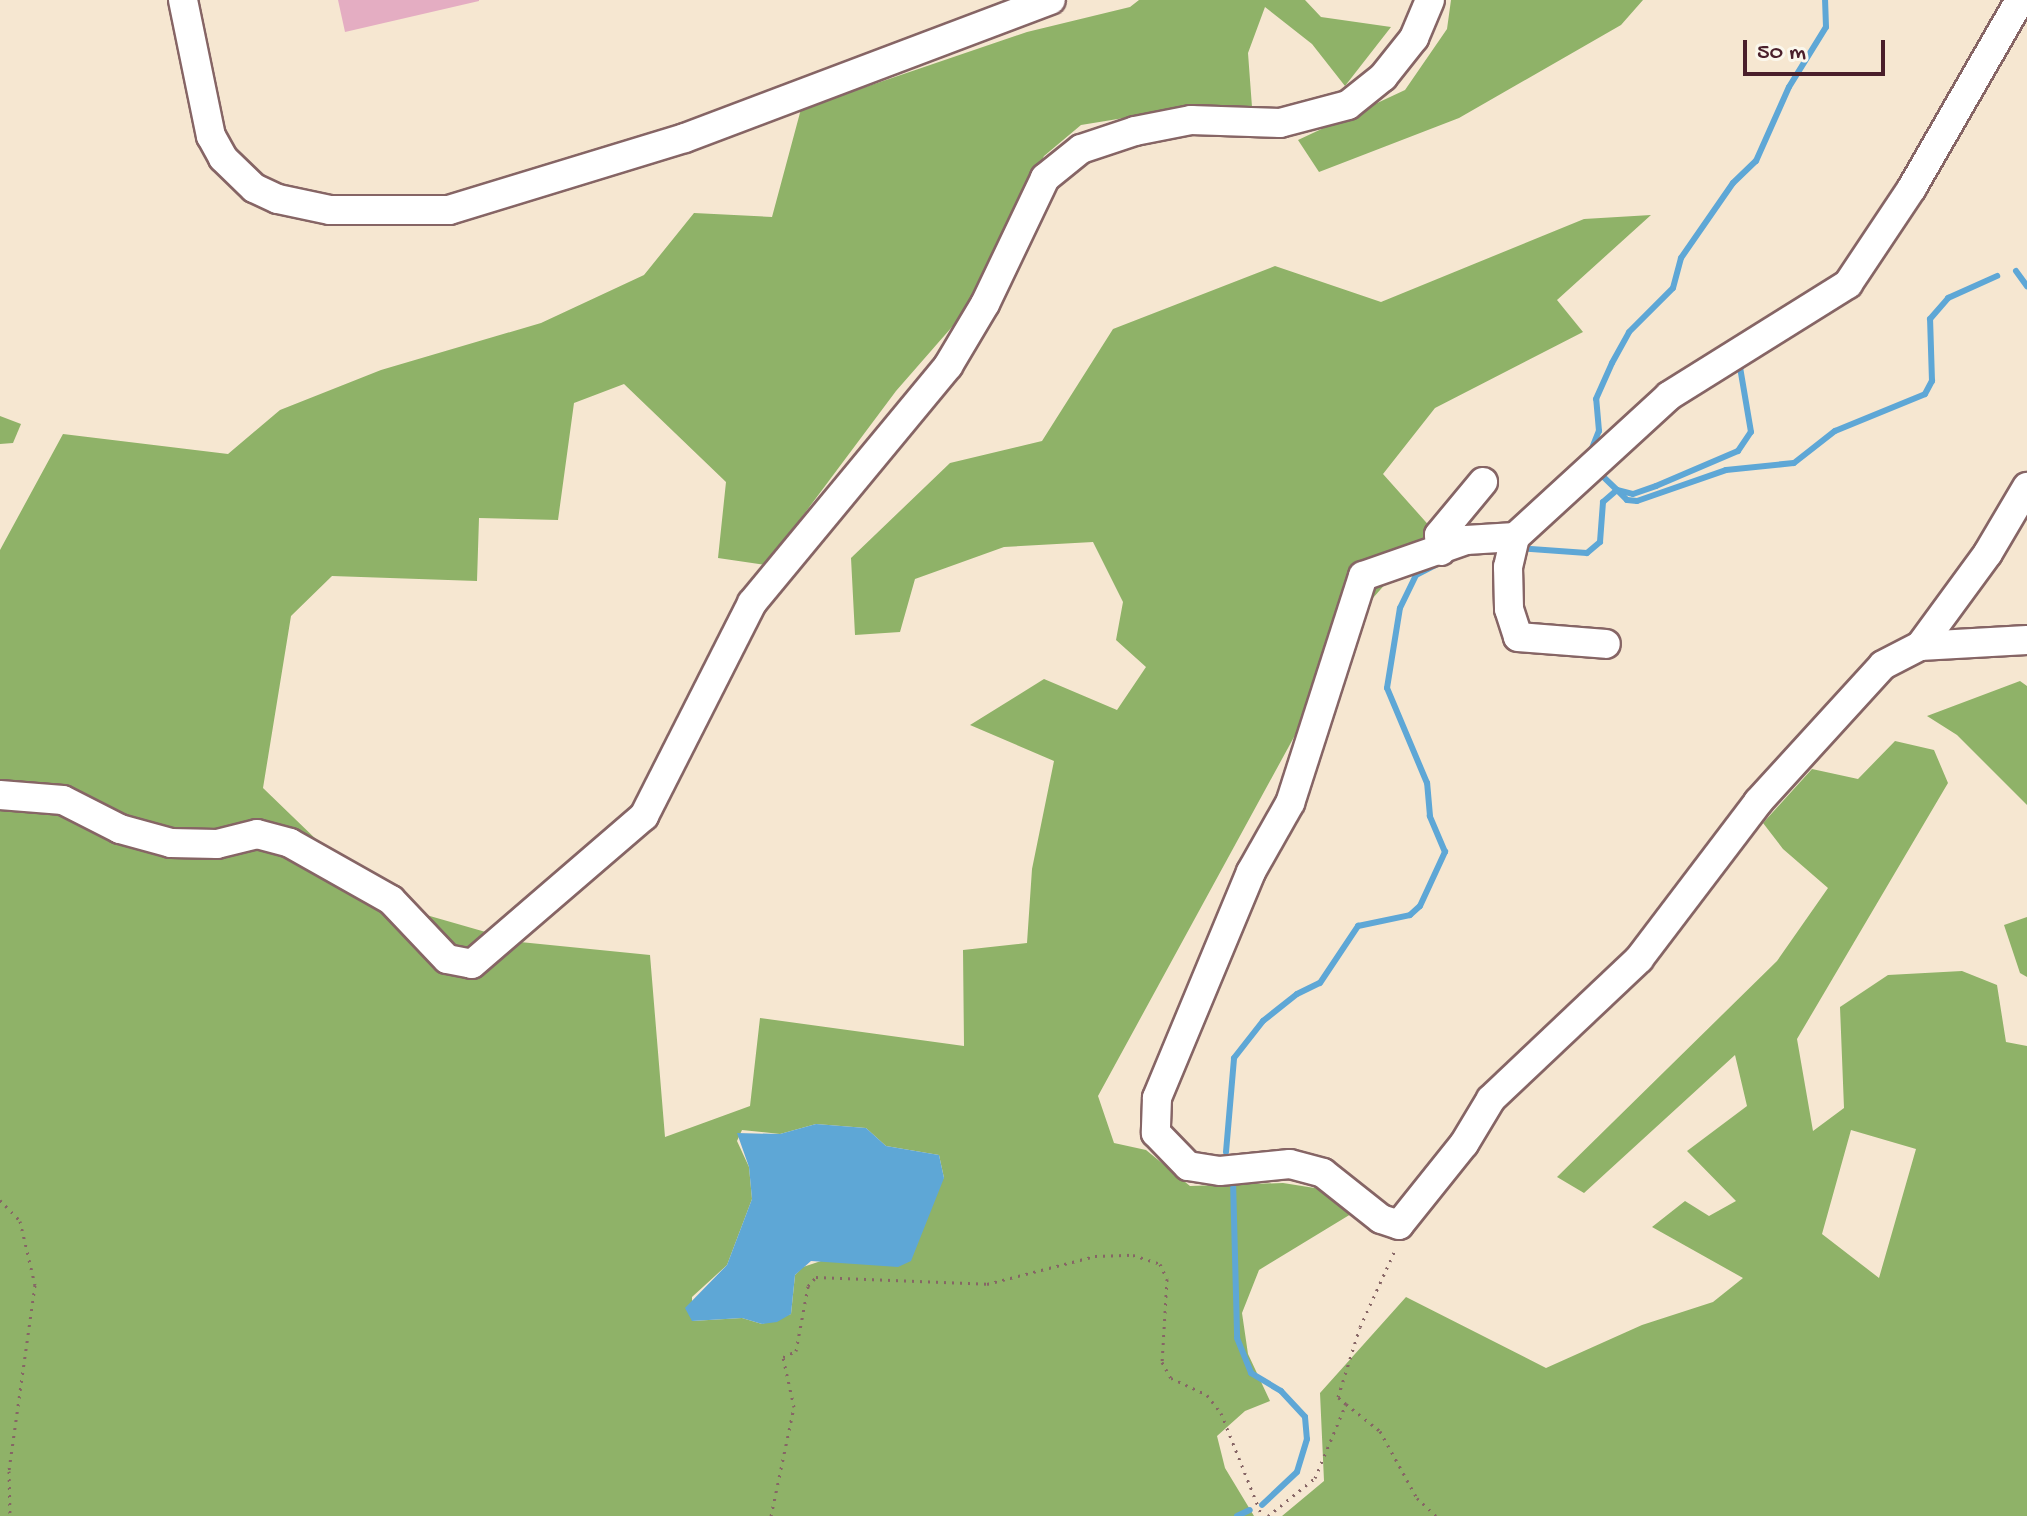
<!DOCTYPE html>
<html>
<head>
<meta charset="utf-8">
<style>
  body { margin:0 }
  #map { position:relative; width:2027px; height:1516px; overflow:hidden; background:#f6e7d1; font-family:"Gochi Hand",sans-serif }
  div>[style] { position:absolute }
  [style*='--x'] { left:calc(var(--x)*1px); top:calc(var(--y)*1px); width:calc(var(--w)*1px); rotate:calc(var(--a)*1deg) }
  .forest>* { inset:0; background:#8fb268 }
  .water>* { inset:0; background:#5ea7d6 }
  .stream>* { height:6px; margin:-3px; padding:0 3px; transform-origin:3px; border-radius:3px; background:#5ea7d6 }
  .building>* { inset:0; background:#e4adc2 }
  .path>* { height:3px; margin-top:-1.5px; transform-origin:0; background:repeating-linear-gradient(90deg,#866565 0 2px,transparent 0 8px) }
  .roads { filter:drop-shadow(2px 0 #866565) drop-shadow(-2px 0 #866565) drop-shadow(0 2px #866565) drop-shadow(0 -2px #866565) }
  .minor>* { height:28px; margin:-14px; padding:0 14px; transform-origin:14px; border-radius:14px; background:#fff }
  span { translate:-50% -50%; white-space:nowrap; text-align:center; line-height:1.15; -webkit-text-stroke:6px #fbf7ec; paint-order:stroke }
  .scale { position:absolute; left:1743px; top:40px; width:142px; height:36px; box-sizing:border-box; border:4px solid #4a1f2b; border-top:0; padding-left:10px; font-size:24px; line-height:28px; white-space:nowrap; color:#4a1f2b; -webkit-text-stroke:6px #fbf7ec; paint-order:stroke }
</style>
</head>
<body>
<div id="map">
  <div class="forest">
    <div style="clip-path:polygon(evenodd,1139px 0,1305px 0,1321px 17px,1391px 27px,1345px 86px,1312px 44px,1265px 7px,1248px 53px,1252px 107px,1179px 109px,1081px 125px,1044px 156px,972px 304px,896px 391px,766px 565px,718px 558px,726px 482px,624px 384px,574px 403px,558px 520px,479px 518px,477px 581px,332px 576px,291px 616px,263px 788px,381px 902px,520px 942px,650px 955px,665px 1137px,750px 1106px,760px 1018px,964px 1046px,963px 950px,1027px 943px,1032px 869px,1054px 761px,970px 725px,1044px 679px,1117px 710px,1146px 667px,1116px 640px,1123px 602px,1093px 542px,1004px 547px,915px 579px,900px 632px,855px 635px,851px 558px,950px 463px,1042px 441px,1113px 329px,1275px 266px,1381px 302px,1584px 219px,1651px 215px,1557px 300px,1583px 332px,1435px 408px,1383px 474px,1433px 530px,1365px 607px,1098px 1096px,1114px 1143px,1146px 1150px,1190px 1186px,1283px 1183px,1321px 1189px,1351px 1214px,1259px 1270px,1242px 1313px,1248px 1354px,1270px 1401px,1245px 1411px,1217px 1436px,1225px 1468px,1254px 1516px,0 1516px,0 550px,63px 434px,228px 454px,280px 410px,381px 370px,541px 323px,644px 275px,694px 213px,772px 217px,801px 109px,1027px 32px,1130px 7px,1139px 0,816px 1124px,866px 1128px,886px 1146px,939px 1155px,944px 1178px,821px 1261px,803px 1267px,795px 1275px,791px 1314px,762px 1324px,742px 1318px,692px 1321px,692px 1297px,727px 1265px,752px 1199px,749px 1167px,737px 1141px,742px 1130px,780px 1134px,816px 1124px)"></div>
    <div style="clip-path:polygon(1451px 0,1643px 0,1621px 25px,1459px 118px,1319px 172px,1298px 140px,1405px 90px,1447px 29px)"></div>
    <div style="clip-path:polygon(0 416px,21px 424px,13px 443px,0 444px)"></div>
    <div style="clip-path:polygon(2020px 681px,2027px 686px,2027px 805px,1957px 735px,1927px 716px)"></div>
    <div style="clip-path:polygon(evenodd,1895px 741px,1934px 750px,1948px 783px,1797px 1039px,1813px 1131px,1844px 1108px,1840px 1007px,1888px 975px,1962px 971px,1997px 985px,2006px 1042px,2027px 1046px,2027px 1516px,1282px 1516px,1324px 1481px,1320px 1393px,1406px 1297px,1546px 1368px,1642px 1325px,1713px 1302px,1743px 1278px,1652px 1227px,1685px 1201px,1709px 1216px,1736px 1201px,1687px 1151px,1747px 1106px,1735px 1055px,1584px 1193px,1557px 1177px,1777px 961px,1828px 888px,1783px 849px,1763px 823px,1812px 769px,1858px 779px,1895px 741px,1851px 1130px,1916px 1149px,1879px 1278px,1822px 1234px,1851px 1130px)"></div>
    <div style="clip-path:polygon(2027px 917px,2027px 977px,2020px 973px,2004px 925px)"></div>
  </div>
  <div class="water">
    <div style="clip-path:polygon(816px 1124px,866px 1128px,886px 1146px,939px 1155px,944px 1178px,911px 1261px,898px 1267px,811px 1261px,795px 1275px,791px 1314px,777px 1322px,762px 1324px,742px 1318px,692px 1321px,685px 1308px,727px 1265px,752px 1199px,749px 1167px,737px 1133px,780px 1134px)"></div>
  </div>
  <div class="stream">
    <div style="--x:2016;--y:271;--w:19;--a:54"></div>
    <div style="--x:1590;--y:453;--w:24;--a:-68"></div>
    <div style="--x:1599;--y:431;--w:32;--a:-95"></div>
    <div style="--x:1596;--y:399;--w:39;--a:-66"></div>
    <div style="--x:1612;--y:363;--w:35;--a:-61"></div>
    <div style="--x:1629;--y:332;--w:62;--a:-45"></div>
    <div style="--x:1673;--y:288;--w:31;--a:-75"></div>
    <div style="--x:1681;--y:258;--w:91;--a:-55.3"></div>
    <div style="--x:1733;--y:183;--w:32;--a:-44"></div>
    <div style="--x:1756;--y:161;--w:81;--a:-66"></div>
    <div style="--x:1789;--y:87;--w:70;--a:-58.3"></div>
    <div style="--x:1826;--y:27;--w:27;--a:-92"></div>
    <div style="--x:1617;--y:490;--w:14;--a:45"></div>
    <div style="--x:1627;--y:500;--w:10;--a:6"></div>
    <div style="--x:1637;--y:501;--w:94;--a:-19.2"></div>
    <div style="--x:1726;--y:470;--w:68;--a:-5.9"></div>
    <div style="--x:1794;--y:463;--w:52;--a:-38"></div>
    <div style="--x:1835;--y:431;--w:97;--a:-22.3"></div>
    <div style="--x:1925;--y:394;--w:15;--a:-62"></div>
    <div style="--x:1932;--y:381;--w:62;--a:-91.8"></div>
    <div style="--x:1930;--y:319;--w:28;--a:-49"></div>
    <div style="--x:1948;--y:298;--w:54;--a:-24.2"></div>
    <div style="--x:1617;--y:490;--w:16;--a:14"></div>
    <div style="--x:1633;--y:494;--w:24;--a:-19"></div>
    <div style="--x:1656;--y:486;--w:89;--a:-23.1"></div>
    <div style="--x:1738;--y:451;--w:23;--a:-56"></div>
    <div style="--x:1751;--y:432;--w:66;--a:-99.6"></div>
    <div style="--x:1740;--y:367;--w:5;--a:-37"></div>
    <div style="--x:1518;--y:548;--w:69;--a:4.1"></div>
    <div style="--x:1587;--y:553;--w:17;--a:-40"></div>
    <div style="--x:1600;--y:542;--w:40;--a:-85.7"></div>
    <div style="--x:1603;--y:502;--w:18;--a:-41"></div>
    <div style="--x:1617;--y:490;--w:28;--a:-136"></div>
    <div style="--x:1226;--y:1152;--w:94;--a:-85.1"></div>
    <div style="--x:1234;--y:1058;--w:47;--a:-51.9"></div>
    <div style="--x:1263;--y:1021;--w:43;--a:-38.5"></div>
    <div style="--x:1297;--y:994;--w:25;--a:-26"></div>
    <div style="--x:1320;--y:983;--w:69;--a:-56.3"></div>
    <div style="--x:1358;--y:926;--w:53;--a:-11.9"></div>
    <div style="--x:1410;--y:915;--w:13;--a:-42"></div>
    <div style="--x:1420;--y:906;--w:60;--a:-65.2"></div>
    <div style="--x:1445;--y:852;--w:39;--a:-113"></div>
    <div style="--x:1430;--y:816;--w:33;--a:-95"></div>
    <div style="--x:1427;--y:783;--w:103;--a:-112.8"></div>
    <div style="--x:1387;--y:688;--w:81;--a:-80.8"></div>
    <div style="--x:1400;--y:608;--w:37;--a:-64"></div>
    <div style="--x:1416;--y:575;--w:25;--a:-27"></div>
    <div style="--x:1233;--y:1180;--w:158;--a:88.5"></div>
    <div style="--x:1237;--y:1338;--w:38;--a:68"></div>
    <div style="--x:1251;--y:1373;--w:35;--a:31"></div>
    <div style="--x:1281;--y:1391;--w:35;--a:47"></div>
    <div style="--x:1305;--y:1417;--w:22;--a:85"></div>
    <div style="--x:1307;--y:1439;--w:34;--a:107"></div>
    <div style="--x:1297;--y:1472;--w:48;--a:136.7"></div>
    <div style="--x:1237;--y:1516;--w:14;--a:-25"></div>
  </div>
  <div class="building">
    <div style="clip-path:polygon(338px 0,479px 0,479px 1px,345px 32px)"></div>
  </div>
  <div class="path">
    <div style="--x:0;--y:1200;--w:29;--a:46"></div>
    <div style="--x:20;--y:1221;--w:66;--a:76.8"></div>
    <div style="--x:35;--y:1285;--w:188;--a:98"></div>
    <div style="--x:9;--y:1471;--w:45;--a:88.7"></div>
    <div style="--x:1346;--y:1404;--w:43;--a:38.5"></div>
    <div style="--x:1380;--y:1431;--w:77;--a:61.1"></div>
    <div style="--x:1417;--y:1498;--w:26;--a:43"></div>
    <div style="--x:771;--y:1516;--w:111;--a:-78.1"></div>
    <div style="--x:794;--y:1407;--w:51;--a:-102.4"></div>
    <div style="--x:783;--y:1357;--w:14;--a:-25"></div>
    <div style="--x:796;--y:1351;--w:66;--a:-79.5"></div>
    <div style="--x:808;--y:1286;--w:12;--a:-48"></div>
    <div style="--x:816;--y:1277;--w:171;--a:2.3"></div>
    <div style="--x:987;--y:1284;--w:112;--a:-14.5"></div>
    <div style="--x:1095;--y:1256;--w:38;--a:-2"></div>
    <div style="--x:1133;--y:1255;--w:28;--a:18"></div>
    <div style="--x:1160;--y:1264;--w:17;--a:65"></div>
    <div style="--x:1167;--y:1279;--w:83;--a:93.4"></div>
    <div style="--x:1162;--y:1362;--w:18;--a:61"></div>
    <div style="--x:1171;--y:1378;--w:40;--a:25"></div>
    <div style="--x:1207;--y:1395;--w:23;--a:52"></div>
    <div style="--x:1221;--y:1413;--w:111;--a:68.3"></div>
    <div style="--x:1268;--y:1516;--w:60;--a:-39"></div>
    <div style="--x:1315;--y:1478;--w:80;--a:-67.3"></div>
    <div style="--x:1346;--y:1404;--w:11;--a:-139"></div>
    <div style="--x:1338;--y:1397;--w:73;--a:-72.6"></div>
    <div style="--x:1360;--y:1327;--w:87;--a:-65.5"></div>
  </div>
  <div class="roads">
    <div class="minor">
      <div style="--x:183;--y:0;--w:139;--a:78.4"></div>
      <div style="--x:211;--y:136;--w:25;--a:61"></div>
      <div style="--x:223;--y:158;--w:43;--a:44.1"></div>
      <div style="--x:254;--y:188;--w:26;--a:25"></div>
      <div style="--x:278;--y:199;--w:53;--a:11.9"></div>
      <div style="--x:330;--y:210;--w:119;--a:0"></div>
      <div style="--x:449;--y:210;--w:247;--a:-17"></div>
      <div style="--x:685;--y:138;--w:391;--a:-20.7"></div>
      <div style="--x:2020;--y:0;--w:217;--a:119.9"></div>
      <div style="--x:1912;--y:188;--w:115;--a:123.7"></div>
      <div style="--x:1848;--y:284;--w:211;--a:148"></div>
      <div style="--x:1669;--y:396;--w:209;--a:137.5"></div>
      <div style="--x:1515;--y:537;--w:49;--a:176.5"></div>
      <div style="--x:1466;--y:540;--w:109;--a:160.7"></div>
      <div style="--x:1363;--y:576;--w:238;--a:107.8"></div>
      <div style="--x:1290;--y:803;--w:79;--a:119.5"></div>
      <div style="--x:1251;--y:872;--w:245;--a:112.6"></div>
      <div style="--x:1157;--y:1098;--w:35;--a:92"></div>
      <div style="--x:1156;--y:1133;--w:46;--a:45.9"></div>
      <div style="--x:1188;--y:1166;--w:32;--a:9"></div>
      <div style="--x:1220;--y:1171;--w:70;--a:-5.7"></div>
      <div style="--x:1290;--y:1164;--w:34;--a:15"></div>
      <div style="--x:1323;--y:1173;--w:74;--a:38.4"></div>
      <div style="--x:1381;--y:1219;--w:19;--a:18"></div>
      <div style="--x:1399;--y:1225;--w:104;--a:-51.3"></div>
      <div style="--x:1464;--y:1144;--w:52;--a:-59"></div>
      <div style="--x:1491;--y:1099;--w:204;--a:-43.4"></div>
      <div style="--x:1639;--y:959;--w:197;--a:-52.8"></div>
      <div style="--x:1758;--y:802;--w:185;--a:-47.6"></div>
      <div style="--x:1883;--y:665;--w:42;--a:-27.2"></div>
      <div style="--x:1920;--y:646;--w:107;--a:-3.2"></div>
      <div style="--x:1515;--y:537;--w:31;--a:103"></div>
      <div style="--x:1508;--y:567;--w:42;--a:88.6"></div>
      <div style="--x:1509;--y:609;--w:29;--a:72"></div>
      <div style="--x:1518;--y:637;--w:88;--a:4.5"></div>
      <div style="--x:1441;--y:551;--w:16;--a:-97"></div>
      <div style="--x:1439;--y:535;--w:69;--a:-50.3"></div>
      <div style="--x:1920;--y:646;--w:115;--a:-53.8"></div>
      <div style="--x:1988;--y:553;--w:77;--a:-59.4"></div>
      <div style="--x:0;--y:795;--w:63;--a:4.5"></div>
      <div style="--x:63;--y:800;--w:64;--a:27"></div>
      <div style="--x:120;--y:829;--w:53;--a:15.4"></div>
      <div style="--x:171;--y:843;--w:46;--a:1.2"></div>
      <div style="--x:217;--y:844;--w:41;--a:-14"></div>
      <div style="--x:257;--y:834;--w:34;--a:15"></div>
      <div style="--x:290;--y:843;--w:116;--a:29.4"></div>
      <div style="--x:391;--y:900;--w:81;--a:46.5"></div>
      <div style="--x:447;--y:959;--w:25;--a:11"></div>
      <div style="--x:472;--y:964;--w:227;--a:-40.7"></div>
      <div style="--x:644;--y:816;--w:239;--a:-63.1"></div>
      <div style="--x:752;--y:603;--w:308;--a:-50.4"></div>
      <div style="--x:948;--y:366;--w:72;--a:-59.2"></div>
      <div style="--x:985;--y:304;--w:140;--a:-64.5"></div>
      <div style="--x:1045;--y:178;--w:46;--a:-38.9"></div>
      <div style="--x:1081;--y:149;--w:57;--a:-18.4"></div>
      <div style="--x:1135;--y:131;--w:57;--a:-11.1"></div>
      <div style="--x:1191;--y:120;--w:89;--a:1.9"></div>
      <div style="--x:1280;--y:123;--w:70;--a:-14.8"></div>
      <div style="--x:1348;--y:105;--w:45;--a:-38.7"></div>
      <div style="--x:1383;--y:77;--w:50;--a:-51.5"></div>
      <div style="--x:1414;--y:38;--w:41;--a:-67.2"></div>
    </div>
  </div>
  <div class="scale">50 m</div>
</div>
</body>
</html>
